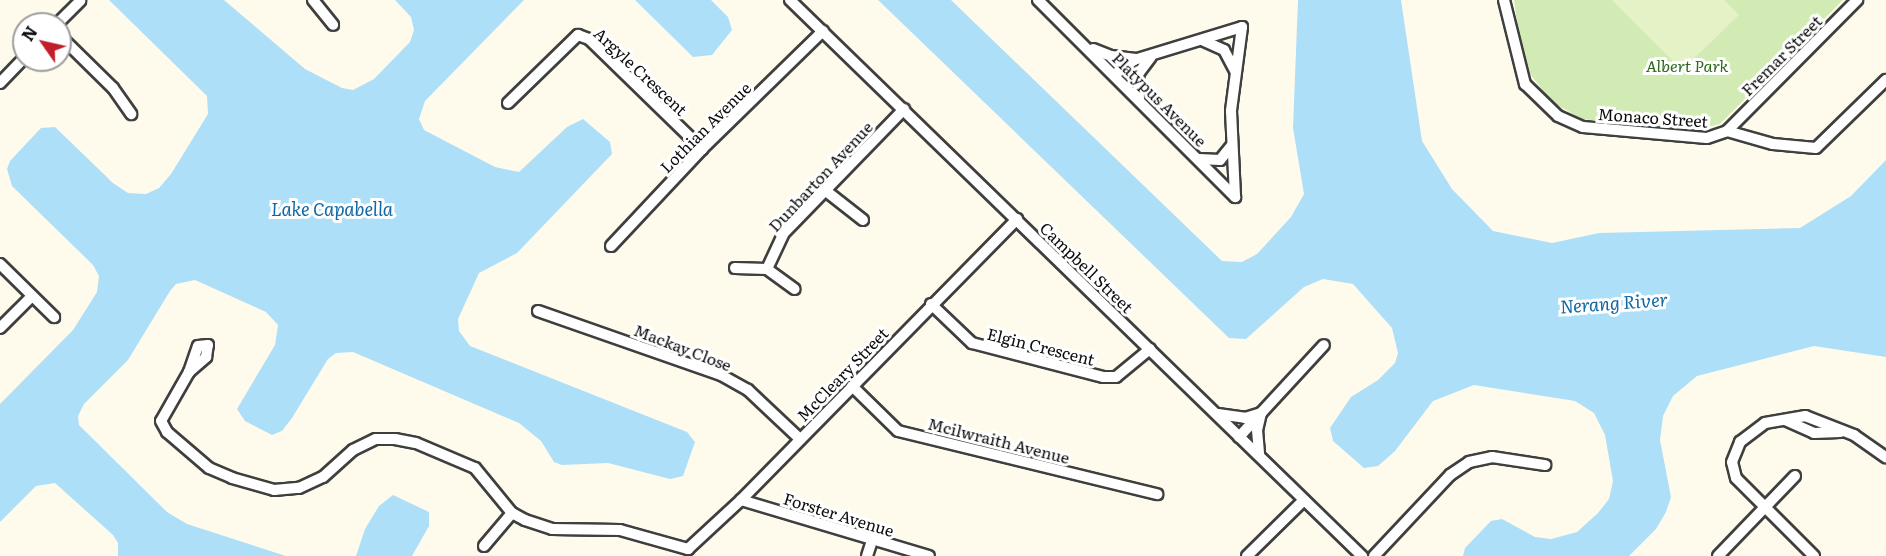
<!DOCTYPE html>
<html>
<head>
<meta charset="utf-8">
<style>
  body { margin:0 }
  #map { position:relative; width:1886px; height:556px; overflow:hidden; background:#fffbec; font-family:Literata,serif }
  div>[style] { position:absolute }
  [style*='--x'] { left:calc(var(--x)*1px); top:calc(var(--y)*1px); width:calc(var(--w)*1px); rotate:calc(var(--a)*1deg) }
  .green>* { inset:0; background:#d2ebb4 }
  .pitch>* { inset:0; background:#e4f2c6 }
  .water>* { inset:0; background:#aedff9 }
  .roads { filter:drop-shadow(2px 0 #3f3f3f) drop-shadow(-2px 0 #3f3f3f) drop-shadow(0 2px #3f3f3f) drop-shadow(0 -2px #3f3f3f) }
  .minor>* { height:10px; margin:-5px; padding:0 5px; transform-origin:5px; border-radius:5px; background:#fff }
  span { translate:-50% -50%; white-space:nowrap; text-align:center; line-height:1.15; -webkit-text-stroke:6px #fff; paint-order:stroke }
  .street-label { font-size:16px; color:#0c0c0c }
  .park-label { font-size:16px; color:#2c671a; font-style:italic }
  .water-label { font-size:18px; color:#1067a4; font-style:italic }
  .north { position:absolute; left:12px; top:12px; width:60px; height:60px; box-sizing:border-box; background:#fff; border:2px solid #9e9e9e; border-radius:50%; rotate:304deg; font-size:16px; font-weight:700; line-height:24px; text-align:center; color:#0c0c0c }
  .north::after { content:''; display:block; margin:auto; width:21px; height:27px; background:#c31e2a; clip-path:polygon(50% 0,100% 100%,50% 72%,0 100%) }
</style>
</head>
<body>
<div id="map">
  <div class="green">
    <div style="clip-path:polygon(1514px 0,1843px 0,1720px 124px,1690px 131px,1582px 119px,1552px 102px,1530px 74px,1521px 52px)"></div>
  </div>
  <div class="pitch">
    <div style="clip-path:polygon(1612px 0,1724px 0,1739px 15px,1682px 70px)"></div>
  </div>
  <div class="water">
    <div style="clip-path:polygon(109px 0,224px 0,305px 69px,342px 88px,353px 90px,374px 79px,410px 42px,414px 30px,411px 17px,395px 0,524px 0,425px 101px,419px 119px,424px 130px,495px 167px,519px 172px,567px 127px,583px 119px,610px 142px,612px 154px,517px 253px,479px 273px,458px 319px,459px 331px,470px 346px,687px 432px,695px 442px,683px 476px,670px 479px,608px 463px,562px 465px,554px 462px,541px 441px,519px 423px,353px 352px,336px 353px,328px 359px,292px 418px,282px 431px,272px 435px,245px 421px,237px 409px,275px 345px,278px 325px,266px 312px,195px 280px,176px 284px,170px 291px,128px 360px,84px 404px,78px 416px,79px 425px,167px 512px,187px 524px,286px 556px,118px 556px,118px 543px,113px 535px,55px 483px,36px 486px,0 522px,0 404px,73px 330px,97px 292px,99px 276px,93px 265px,12px 186px,7px 169px,10px 161px,41px 128px,55px 127px,113px 183px,128px 193px,146px 194px,159px 188px,171px 174px,208px 114px,207px 96px)"></div>
    <div style="clip-path:polygon(635px 0,711px 0,728px 17px,732px 30px,712px 55px,693px 57px)"></div>
    <div style="clip-path:polygon(878px 0,951px 0,1222px 261px,1242px 262px,1257px 254px,1291px 217px,1304px 194px,1293px 128px,1298px 0,1401px 0,1422px 141px,1452px 189px,1493px 231px,1552px 243px,1599px 233px,1800px 228px,1851px 196px,1886px 160px,1886px 357px,1814px 346px,1697px 376px,1673px 396px,1663px 416px,1660px 440px,1671px 497px,1666px 512px,1656px 529px,1629px 556px,1463px 556px,1465px 548px,1491px 521px,1502px 519px,1535px 537px,1551px 539px,1577px 532px,1598px 513px,1609px 499px,1613px 481px,1605px 435px,1594px 413px,1575px 401px,1474px 385px,1433px 401px,1395px 451px,1378px 466px,1364px 468px,1333px 441px,1330px 428px,1351px 397px,1378px 380px,1395px 363px,1398px 353px,1392px 328px,1353px 284px,1323px 279px,1304px 287px,1246px 339px,1229px 338px)"></div>
    <div style="clip-path:polygon(393px 495px,429px 512px,429px 526px,412px 556px,356px 556px,365px 529px,379px 506px)"></div>
  </div>
  <div class="roads">
    <div class="minor">
      <div style="--x:313;--y:0;--w:32;--a:51"></div>
      <div style="--x:790;--y:0;--w:798;--a:44.19"></div>
      <div style="--x:1038;--y:0;--w:279;--a:45"></div>
      <div style="--x:1504;--y:0;--w:87;--a:76"></div>
      <div style="--x:1525;--y:84;--w:46;--a:44.1"></div>
      <div style="--x:1558;--y:116;--w:27;--a:24"></div>
      <div style="--x:1583;--y:127;--w:124;--a:5.1"></div>
      <div style="--x:1707;--y:138;--w:21;--a:-19"></div>
      <div style="--x:1727;--y:131;--w:185;--a:-45.2"></div>
      <div style="--x:57;--y:24;--w:33;--a:-45"></div>
      <div style="--x:60;--y:36;--w:74;--a:44.5"></div>
      <div style="--x:113;--y:88;--w:32;--a:55"></div>
      <div style="--x:1204;--y:41;--w:22;--a:24"></div>
      <div style="--x:1224;--y:50;--w:24;--a:62"></div>
      <div style="--x:1093;--y:49;--w:19;--a:21"></div>
      <div style="--x:1111;--y:56;--w:25;--a:7"></div>
      <div style="--x:1114;--y:75;--w:25;--a:-37"></div>
      <div style="--x:1134;--y:60;--w:113;--a:-17"></div>
      <div style="--x:1242;--y:27;--w:85;--a:97.5"></div>
      <div style="--x:1231;--y:111;--w:86;--a:87.3"></div>
      <div style="--x:0;--y:83;--w:35;--a:-46"></div>
      <div style="--x:1139;--y:99;--w:25;--a:-92"></div>
      <div style="--x:1138;--y:74;--w:21;--a:-53"></div>
      <div style="--x:508;--y:103;--w:98;--a:-44.2"></div>
      <div style="--x:578;--y:35;--w:12;--a:20"></div>
      <div style="--x:589;--y:39;--w:158;--a:44.2"></div>
      <div style="--x:1727;--y:131;--w:48;--a:15.8"></div>
      <div style="--x:1773;--y:144;--w:43;--a:5.3"></div>
      <div style="--x:1816;--y:148;--w:98;--a:-44.2"></div>
      <div style="--x:1199;--y:159;--w:21;--a:3"></div>
      <div style="--x:1220;--y:160;--w:19;--a:-51"></div>
      <div style="--x:826;--y:191;--w:47;--a:38.1"></div>
      <div style="--x:611;--y:246;--w:133;--a:-46.8"></div>
      <div style="--x:702;--y:149;--w:169;--a:-44.3"></div>
      <div style="--x:0;--y:264;--w:76;--a:44.5"></div>
      <div style="--x:735;--y:268;--w:32;--a:2"></div>
      <div style="--x:767;--y:269;--w:34;--a:36"></div>
      <div style="--x:767;--y:269;--w:38;--a:-65"></div>
      <div style="--x:783;--y:234;--w:174;--a:-45.9"></div>
      <div style="--x:931;--y:304;--w:57;--a:43.6"></div>
      <div style="--x:972;--y:343;--w:135;--a:14.5"></div>
      <div style="--x:1103;--y:377;--w:13;--a:0"></div>
      <div style="--x:1116;--y:377;--w:44;--a:-39.5"></div>
      <div style="--x:538;--y:311;--w:194;--a:19.3"></div>
      <div style="--x:721;--y:375;--w:31;--a:29"></div>
      <div style="--x:748;--y:390;--w:71;--a:43.3"></div>
      <div style="--x:0;--y:328;--w:45;--a:-45"></div>
      <div style="--x:189;--y:372;--w:23;--a:-41"></div>
      <div style="--x:206;--y:357;--w:12;--a:-81"></div>
      <div style="--x:208;--y:345;--w:10;--a:174"></div>
      <div style="--x:198;--y:346;--w:28;--a:109"></div>
      <div style="--x:189;--y:372;--w:56;--a:119.7"></div>
      <div style="--x:161;--y:421;--w:13;--a:61"></div>
      <div style="--x:167;--y:432;--w:55;--a:40.6"></div>
      <div style="--x:209;--y:468;--w:25;--a:23"></div>
      <div style="--x:232;--y:478;--w:44;--a:15.9"></div>
      <div style="--x:274;--y:490;--w:25;--a:-5"></div>
      <div style="--x:299;--y:488;--w:26;--a:-25"></div>
      <div style="--x:323;--y:477;--w:40;--a:-42"></div>
      <div style="--x:353;--y:450;--w:25;--a:-26"></div>
      <div style="--x:376;--y:439;--w:19;--a:0"></div>
      <div style="--x:395;--y:439;--w:21;--a:11"></div>
      <div style="--x:416;--y:443;--w:64;--a:23"></div>
      <div style="--x:475;--y:468;--w:58;--a:50.6"></div>
      <div style="--x:512;--y:513;--w:15;--a:28"></div>
      <div style="--x:525;--y:520;--w:28;--a:18"></div>
      <div style="--x:552;--y:529;--w:68;--a:0.8"></div>
      <div style="--x:620;--y:530;--w:71;--a:15.6"></div>
      <div style="--x:688;--y:549;--w:72;--a:-42.8"></div>
      <div style="--x:741;--y:500;--w:394;--a:-45.5"></div>
      <div style="--x:852;--y:386;--w:64;--a:44.4"></div>
      <div style="--x:898;--y:431;--w:267;--a:13.7"></div>
      <div style="--x:1218;--y:414;--w:27;--a:8"></div>
      <div style="--x:1245;--y:418;--w:17;--a:-17"></div>
      <div style="--x:1261;--y:413;--w:17;--a:103"></div>
      <div style="--x:1257;--y:430;--w:24;--a:85"></div>
      <div style="--x:1785;--y:420;--w:32;--a:24"></div>
      <div style="--x:1814;--y:433;--w:26;--a:-2"></div>
      <div style="--x:1239;--y:437;--w:125;--a:-47.3"></div>
      <div style="--x:741;--y:500;--w:196;--a:16.6"></div>
      <div style="--x:484;--y:546;--w:43;--a:-49.7"></div>
      <div style="--x:867;--y:556;--w:16;--a:-72"></div>
      <div style="--x:1247;--y:556;--w:80;--a:-44.5"></div>
      <div style="--x:1374;--y:556;--w:111;--a:-46.8"></div>
      <div style="--x:1450;--y:475;--w:23;--a:-34"></div>
      <div style="--x:1469;--y:462;--w:24;--a:-12"></div>
      <div style="--x:1492;--y:457;--w:54;--a:8.6"></div>
      <div style="--x:1718;--y:556;--w:111;--a:-46.1"></div>
      <div style="--x:1814;--y:556;--w:110;--a:-135"></div>
      <div style="--x:1736;--y:478;--w:16;--a:-104"></div>
      <div style="--x:1732;--y:462;--w:22;--a:-68"></div>
      <div style="--x:1740;--y:442;--w:31;--a:-37"></div>
      <div style="--x:1765;--y:423;--w:41;--a:-9.9"></div>
      <div style="--x:1805;--y:416;--w:53;--a:21.2"></div>
      <div style="--x:1854;--y:435;--w:39;--a:35"></div>
    </div>
  </div>
  <div class="street-label">
    <span style="left:1781px;top:55px;rotate:-45deg">Fremar Street</span>
    <span style="left:641px;top:71px;rotate:43deg">Argyle Crescent</span>
    <span style="left:1160px;top:99px;rotate:45deg">Platypus Avenue</span>
    <span style="left:1653px;top:117px;rotate:4deg">Monaco Street</span>
    <span style="left:705px;top:127px;rotate:-45deg">Lothian Avenue</span>
    <span style="left:820px;top:176px;rotate:-47deg">Dunbarton Avenue</span>
    <span style="left:1087px;top:267px;rotate:44deg">Campbell Street</span>
    <span style="left:1041px;top:346px;rotate:14deg">Elgin Crescent</span>
    <span style="left:683px;top:347px;rotate:21deg">Mackay Close</span>
    <span style="left:842px;top:374px;rotate:-46deg">McCleary Street</span>
    <span style="left:999px;top:440px;rotate:14deg">Mcilwraith Avenue</span>
    <span style="left:839px;top:514px;rotate:17deg">Forster Avenue</span>
  </div>
  <div class="park-label">
    <span style="left:1687px;top:65px">Albert Park</span>
  </div>
  <div class="water-label">
    <span style="left:332px;top:209px">Lake Capabella</span>
    <span style="left:1614px;top:303px;rotate:-4deg">Nerang River</span>
  </div>
  <div class="north">N</div>
</div>
</body>
</html>
